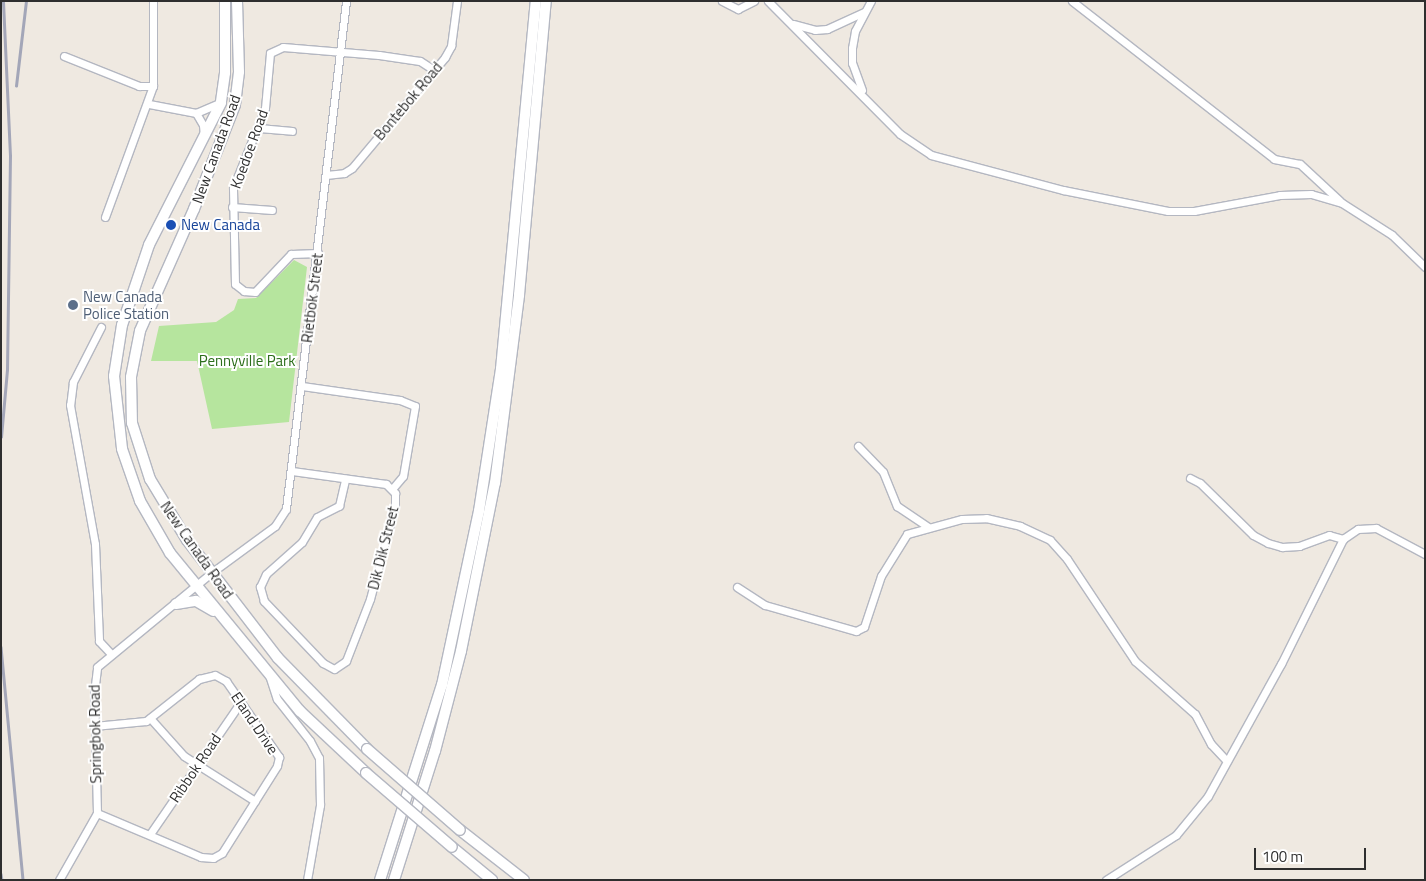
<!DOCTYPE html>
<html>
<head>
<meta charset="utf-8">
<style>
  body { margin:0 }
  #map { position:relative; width:1426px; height:881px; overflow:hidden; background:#efe9e1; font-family:"Titillium Web",sans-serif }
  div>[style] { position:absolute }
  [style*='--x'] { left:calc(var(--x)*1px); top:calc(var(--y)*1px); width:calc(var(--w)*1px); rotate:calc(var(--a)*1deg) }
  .green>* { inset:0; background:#b6e59e }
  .roads { filter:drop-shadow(1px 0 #b4b7c1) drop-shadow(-1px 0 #b4b7c1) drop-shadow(0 1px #b4b7c1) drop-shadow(0 -1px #b4b7c1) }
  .minor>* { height:7px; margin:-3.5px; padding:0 3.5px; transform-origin:3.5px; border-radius:3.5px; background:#fff }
  .secondary>* { height:10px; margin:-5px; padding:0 5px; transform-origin:5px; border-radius:5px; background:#fff }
  .rail>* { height:2.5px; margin:-1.25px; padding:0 1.25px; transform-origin:1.25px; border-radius:1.25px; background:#a3a6b8 }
  .bridges { filter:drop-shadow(1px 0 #b4b7c1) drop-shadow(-1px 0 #b4b7c1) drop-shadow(0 1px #b4b7c1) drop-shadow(0 -1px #b4b7c1) }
  .secondary-bridge>* { height:10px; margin:-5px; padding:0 5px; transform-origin:5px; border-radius:5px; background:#fff }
  .dots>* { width:14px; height:14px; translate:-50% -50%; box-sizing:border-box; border:2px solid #fff; border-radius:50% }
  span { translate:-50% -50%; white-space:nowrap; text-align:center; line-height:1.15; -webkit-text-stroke:4px #fff; paint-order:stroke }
  .street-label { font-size:15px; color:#2e2e2e }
  .transit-label { font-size:15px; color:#164399 }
  .left { translate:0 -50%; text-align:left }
  .service-label { font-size:15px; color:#4e5e75 }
  .park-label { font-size:15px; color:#2c6e1b }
  .frame { position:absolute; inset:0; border:2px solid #2e2e2e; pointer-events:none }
  .scale { position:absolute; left:1254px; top:848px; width:112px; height:22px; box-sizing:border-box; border:2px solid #2e2e2e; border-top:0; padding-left:6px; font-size:15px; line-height:18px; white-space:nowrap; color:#2e2e2e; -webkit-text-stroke:4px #fff; paint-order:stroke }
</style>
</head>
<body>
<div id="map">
  <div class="green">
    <div style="clip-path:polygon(294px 260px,307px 267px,289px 422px,212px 429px,197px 361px,151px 361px,159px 326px,216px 322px,234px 310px,238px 299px,256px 298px)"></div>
  </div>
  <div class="roads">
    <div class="minor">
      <div style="--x:722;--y:1;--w:18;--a:27"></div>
      <div style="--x:738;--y:9;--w:18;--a:-27"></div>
      <div style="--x:768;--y:1;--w:187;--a:45.2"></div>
      <div style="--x:900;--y:134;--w:37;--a:34"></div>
      <div style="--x:931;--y:155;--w:137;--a:14.9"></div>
      <div style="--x:1063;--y:190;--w:107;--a:11.3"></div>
      <div style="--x:1168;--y:211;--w:26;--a:0"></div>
      <div style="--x:1194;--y:211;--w:87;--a:-10.5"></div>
      <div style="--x:1280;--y:195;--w:31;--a:-2"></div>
      <div style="--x:1311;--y:194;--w:32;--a:16"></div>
      <div style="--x:1342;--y:203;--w:59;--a:32.6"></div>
      <div style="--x:1392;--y:235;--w:46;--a:44.1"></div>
      <div style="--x:1072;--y:1;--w:256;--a:38"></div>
      <div style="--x:1274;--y:159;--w:26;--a:11"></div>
      <div style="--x:1300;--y:164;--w:54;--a:42.8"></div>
      <div style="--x:793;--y:24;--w:23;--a:15"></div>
      <div style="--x:815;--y:30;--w:12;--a:-5"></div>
      <div style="--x:827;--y:29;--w:41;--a:-24.7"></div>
      <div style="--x:64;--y:56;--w:81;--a:21.8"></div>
      <div style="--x:139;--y:86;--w:14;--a:0"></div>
      <div style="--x:862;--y:90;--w:29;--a:-110"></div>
      <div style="--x:852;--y:63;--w:15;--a:-90"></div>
      <div style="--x:852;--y:48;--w:17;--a:-80"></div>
      <div style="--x:855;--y:31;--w:34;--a:-62"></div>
      <div style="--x:149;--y:104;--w:48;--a:10.8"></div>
      <div style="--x:196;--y:113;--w:26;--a:-23"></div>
      <div style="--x:196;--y:113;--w:14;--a:60"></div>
      <div style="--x:203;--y:125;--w:11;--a:85"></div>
      <div style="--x:259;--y:128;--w:33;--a:5"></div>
      <div style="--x:326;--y:175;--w:18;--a:-6"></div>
      <div style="--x:344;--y:173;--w:9;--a:-32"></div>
      <div style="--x:352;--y:168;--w:145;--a:-50"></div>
      <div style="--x:445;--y:57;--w:13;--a:-61"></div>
      <div style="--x:451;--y:46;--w:45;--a:-82.4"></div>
      <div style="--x:232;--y:207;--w:40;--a:4.3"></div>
      <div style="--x:105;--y:217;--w:140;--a:-69.9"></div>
      <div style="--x:153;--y:86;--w:85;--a:-90"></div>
      <div style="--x:318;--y:253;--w:27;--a:178"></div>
      <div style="--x:291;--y:254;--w:52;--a:133.5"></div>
      <div style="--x:255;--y:292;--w:11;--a:-175"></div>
      <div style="--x:244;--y:291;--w:11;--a:-142"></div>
      <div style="--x:235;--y:284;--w:96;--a:-91.2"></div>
      <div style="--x:233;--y:188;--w:86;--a:-68.2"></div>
      <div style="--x:265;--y:108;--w:55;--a:-84.8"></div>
      <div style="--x:270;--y:53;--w:14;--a:-25"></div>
      <div style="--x:283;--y:47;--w:96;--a:4.8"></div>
      <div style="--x:379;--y:55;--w:41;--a:8.3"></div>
      <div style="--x:420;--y:61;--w:17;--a:33"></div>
      <div style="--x:101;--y:327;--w:62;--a:117"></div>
      <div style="--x:73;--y:382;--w:23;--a:97"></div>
      <div style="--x:70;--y:405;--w:141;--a:79.8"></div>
      <div style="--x:95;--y:544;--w:97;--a:87.6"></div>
      <div style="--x:99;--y:641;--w:18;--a:47"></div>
      <div style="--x:302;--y:386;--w:99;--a:8.1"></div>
      <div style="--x:400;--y:400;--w:16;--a:22"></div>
      <div style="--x:415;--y:406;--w:71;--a:99.7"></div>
      <div style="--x:403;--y:476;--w:17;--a:130"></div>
      <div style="--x:858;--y:446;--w:36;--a:46"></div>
      <div style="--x:883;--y:472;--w:37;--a:68"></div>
      <div style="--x:897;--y:506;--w:37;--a:34"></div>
      <div style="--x:292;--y:471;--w:95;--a:7.9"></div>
      <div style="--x:386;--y:484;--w:13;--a:45"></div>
      <div style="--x:395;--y:493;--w:12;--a:90"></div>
      <div style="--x:395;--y:505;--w:97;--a:104.9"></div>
      <div style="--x:370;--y:599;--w:66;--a:111.2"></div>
      <div style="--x:346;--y:661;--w:14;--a:146"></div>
      <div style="--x:334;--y:669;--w:13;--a:-151"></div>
      <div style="--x:323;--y:663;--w:86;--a:-133.6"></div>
      <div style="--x:264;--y:601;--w:15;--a:-106"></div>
      <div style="--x:260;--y:587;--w:14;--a:-65"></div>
      <div style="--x:266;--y:574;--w:48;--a:-41.6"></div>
      <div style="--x:302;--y:542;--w:29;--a:-59"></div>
      <div style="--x:317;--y:517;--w:25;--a:-27"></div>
      <div style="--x:339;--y:506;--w:28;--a:-77"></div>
      <div style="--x:1190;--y:478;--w:11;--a:27"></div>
      <div style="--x:1200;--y:483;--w:74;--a:44.5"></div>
      <div style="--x:1253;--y:535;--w:17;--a:28"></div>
      <div style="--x:1268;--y:543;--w:15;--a:16"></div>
      <div style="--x:1282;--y:547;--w:17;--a:-3"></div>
      <div style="--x:1299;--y:546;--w:32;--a:-20"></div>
      <div style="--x:1329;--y:535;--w:15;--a:16"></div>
      <div style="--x:737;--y:587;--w:33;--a:33"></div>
      <div style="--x:765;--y:605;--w:95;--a:15.9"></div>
      <div style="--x:856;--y:631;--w:9;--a:-27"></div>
      <div style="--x:864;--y:627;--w:54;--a:-71.6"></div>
      <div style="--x:881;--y:576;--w:49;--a:-58.2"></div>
      <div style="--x:907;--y:534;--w:57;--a:-15.3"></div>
      <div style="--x:962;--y:519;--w:24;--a:-2"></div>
      <div style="--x:986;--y:518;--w:35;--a:13"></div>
      <div style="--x:1020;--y:526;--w:33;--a:25"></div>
      <div style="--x:1050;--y:540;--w:25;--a:48"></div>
      <div style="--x:1067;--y:559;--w:123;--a:56.3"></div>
      <div style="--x:1135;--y:661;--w:80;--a:41.5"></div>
      <div style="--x:1195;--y:714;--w:34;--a:62"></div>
      <div style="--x:1211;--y:744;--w:23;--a:47"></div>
      <div style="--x:269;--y:675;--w:25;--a:72"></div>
      <div style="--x:277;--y:699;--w:53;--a:51.8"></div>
      <div style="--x:310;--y:741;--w:19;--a:62"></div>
      <div style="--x:319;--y:758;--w:47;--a:88.8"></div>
      <div style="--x:320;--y:805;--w:76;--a:99.8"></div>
      <div style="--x:150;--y:718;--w:51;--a:48.2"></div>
      <div style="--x:184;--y:756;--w:84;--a:32.4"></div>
      <div style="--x:94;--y:726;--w:52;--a:-5.5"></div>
      <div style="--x:146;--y:721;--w:68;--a:-38.4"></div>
      <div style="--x:199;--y:679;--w:16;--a:-14"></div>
      <div style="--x:215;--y:675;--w:13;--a:29"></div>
      <div style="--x:226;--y:681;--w:93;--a:55.1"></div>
      <div style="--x:279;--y:757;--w:9;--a:103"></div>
      <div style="--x:277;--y:766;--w:103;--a:122.3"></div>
      <div style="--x:222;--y:853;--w:10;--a:151"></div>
      <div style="--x:213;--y:858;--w:12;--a:-175"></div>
      <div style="--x:201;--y:857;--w:113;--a:-157.1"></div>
      <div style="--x:150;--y:834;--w:159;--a:-55.5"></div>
      <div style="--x:59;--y:880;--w:77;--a:-60.4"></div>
      <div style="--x:97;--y:813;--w:120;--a:-91.4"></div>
      <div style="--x:94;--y:693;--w:26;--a:-83"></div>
      <div style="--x:97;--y:667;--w:148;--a:-39.5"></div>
      <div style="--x:211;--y:573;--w:79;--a:-36.3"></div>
      <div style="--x:275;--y:526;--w:20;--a:-57"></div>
      <div style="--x:286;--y:509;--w:512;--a:-83.26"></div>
      <div style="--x:1106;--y:880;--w:83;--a:-32.7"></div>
      <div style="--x:1176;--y:835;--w:50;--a:-50.6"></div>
      <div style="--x:1208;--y:796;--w:151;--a:-61.1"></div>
      <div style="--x:1281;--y:664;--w:140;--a:-63.6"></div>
      <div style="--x:1343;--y:539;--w:18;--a:-34"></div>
      <div style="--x:1358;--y:529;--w:18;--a:-3"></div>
      <div style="--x:1376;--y:528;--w:55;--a:28"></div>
    </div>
    <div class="secondary">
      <div style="--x:225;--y:1;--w:72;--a:90"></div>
      <div style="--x:225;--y:73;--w:30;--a:98"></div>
      <div style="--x:221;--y:103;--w:159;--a:116.9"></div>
      <div style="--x:149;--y:245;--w:84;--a:108.6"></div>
      <div style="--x:122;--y:325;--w:52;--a:98.9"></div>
      <div style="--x:114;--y:376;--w:73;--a:83.7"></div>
      <div style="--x:122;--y:449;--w:55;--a:70.9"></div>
      <div style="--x:140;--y:501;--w:60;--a:60"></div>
      <div style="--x:170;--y:553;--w:205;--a:50.6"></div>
      <div style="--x:300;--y:711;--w:91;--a:43.2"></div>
      <div style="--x:237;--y:1;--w:71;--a:88.4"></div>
      <div style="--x:239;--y:72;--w:33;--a:97"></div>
      <div style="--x:235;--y:105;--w:112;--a:111.5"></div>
      <div style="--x:194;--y:209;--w:133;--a:113.9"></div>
      <div style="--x:140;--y:331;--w:47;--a:101.1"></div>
      <div style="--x:131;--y:377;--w:46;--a:88.8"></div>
      <div style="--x:132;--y:423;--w:59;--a:72.2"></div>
      <div style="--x:150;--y:479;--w:71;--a:58.8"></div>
      <div style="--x:187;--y:540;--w:149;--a:52.4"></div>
      <div style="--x:278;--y:658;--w:127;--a:45.6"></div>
      <div style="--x:176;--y:604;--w:20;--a:-9"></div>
      <div style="--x:196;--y:601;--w:20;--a:30"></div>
      <div style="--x:460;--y:830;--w:81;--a:38"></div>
      <div style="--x:452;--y:847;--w:52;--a:39.5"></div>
      <div style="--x:380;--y:880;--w:205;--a:-72.4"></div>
      <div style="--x:442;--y:685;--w:178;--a:-78"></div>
      <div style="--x:479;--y:511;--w:144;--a:-81.2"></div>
      <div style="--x:501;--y:369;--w:370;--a:-84.6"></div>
      <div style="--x:394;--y:880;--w:135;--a:-72.4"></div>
      <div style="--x:435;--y:751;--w:103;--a:-75.4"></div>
      <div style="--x:461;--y:651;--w:171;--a:-78.6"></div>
      <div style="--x:495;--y:483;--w:190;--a:-82.7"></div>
      <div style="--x:519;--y:295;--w:295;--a:-84.8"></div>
    </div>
  </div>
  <div class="rail">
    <div style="--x:16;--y:86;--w:86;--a:-83.3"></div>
    <div style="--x:1;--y:437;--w:67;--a:-84.9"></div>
    <div style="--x:7;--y:370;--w:214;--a:-89.2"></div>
    <div style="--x:10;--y:156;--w:155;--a:-92.6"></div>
    <div style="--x:1;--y:647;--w:234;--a:84.6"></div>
    <div style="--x:1;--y:874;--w:6;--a:81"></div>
  </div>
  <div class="bridges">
    <div class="secondary-bridge">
      <div style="--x:367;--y:749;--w:123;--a:41.1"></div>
      <div style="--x:366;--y:773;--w:113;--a:40.7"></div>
    </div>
  </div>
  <div class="dots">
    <div style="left:171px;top:225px;background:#1a4fb4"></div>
    <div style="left:73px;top:305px;background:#5c6f8a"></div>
  </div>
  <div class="street-label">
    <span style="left:408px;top:101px;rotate:-50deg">Bontebok Road</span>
    <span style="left:216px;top:149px;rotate:-70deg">New Canada Road</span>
    <span style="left:249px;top:149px;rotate:-70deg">Koedoe Road</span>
    <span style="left:312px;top:298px;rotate:-83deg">Rietbok Street</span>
    <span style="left:383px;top:548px;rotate:-76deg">Dik Dik Street</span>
    <span style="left:197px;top:550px;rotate:55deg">New Canada Road</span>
    <span style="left:255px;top:723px;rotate:56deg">Eland Drive</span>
    <span style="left:95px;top:734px;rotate:-91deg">Springbok Road</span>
    <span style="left:195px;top:768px;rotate:-56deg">Ribbok Road</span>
  </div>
  <div class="transit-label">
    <span class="left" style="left:181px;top:225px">New Canada</span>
  </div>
  <div class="service-label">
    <span class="left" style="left:83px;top:305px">New Canada<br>Police Station</span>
  </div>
  <div class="park-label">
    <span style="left:247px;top:361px">Pennyville Park</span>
  </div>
  <div class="frame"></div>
  <div class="scale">100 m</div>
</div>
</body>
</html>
